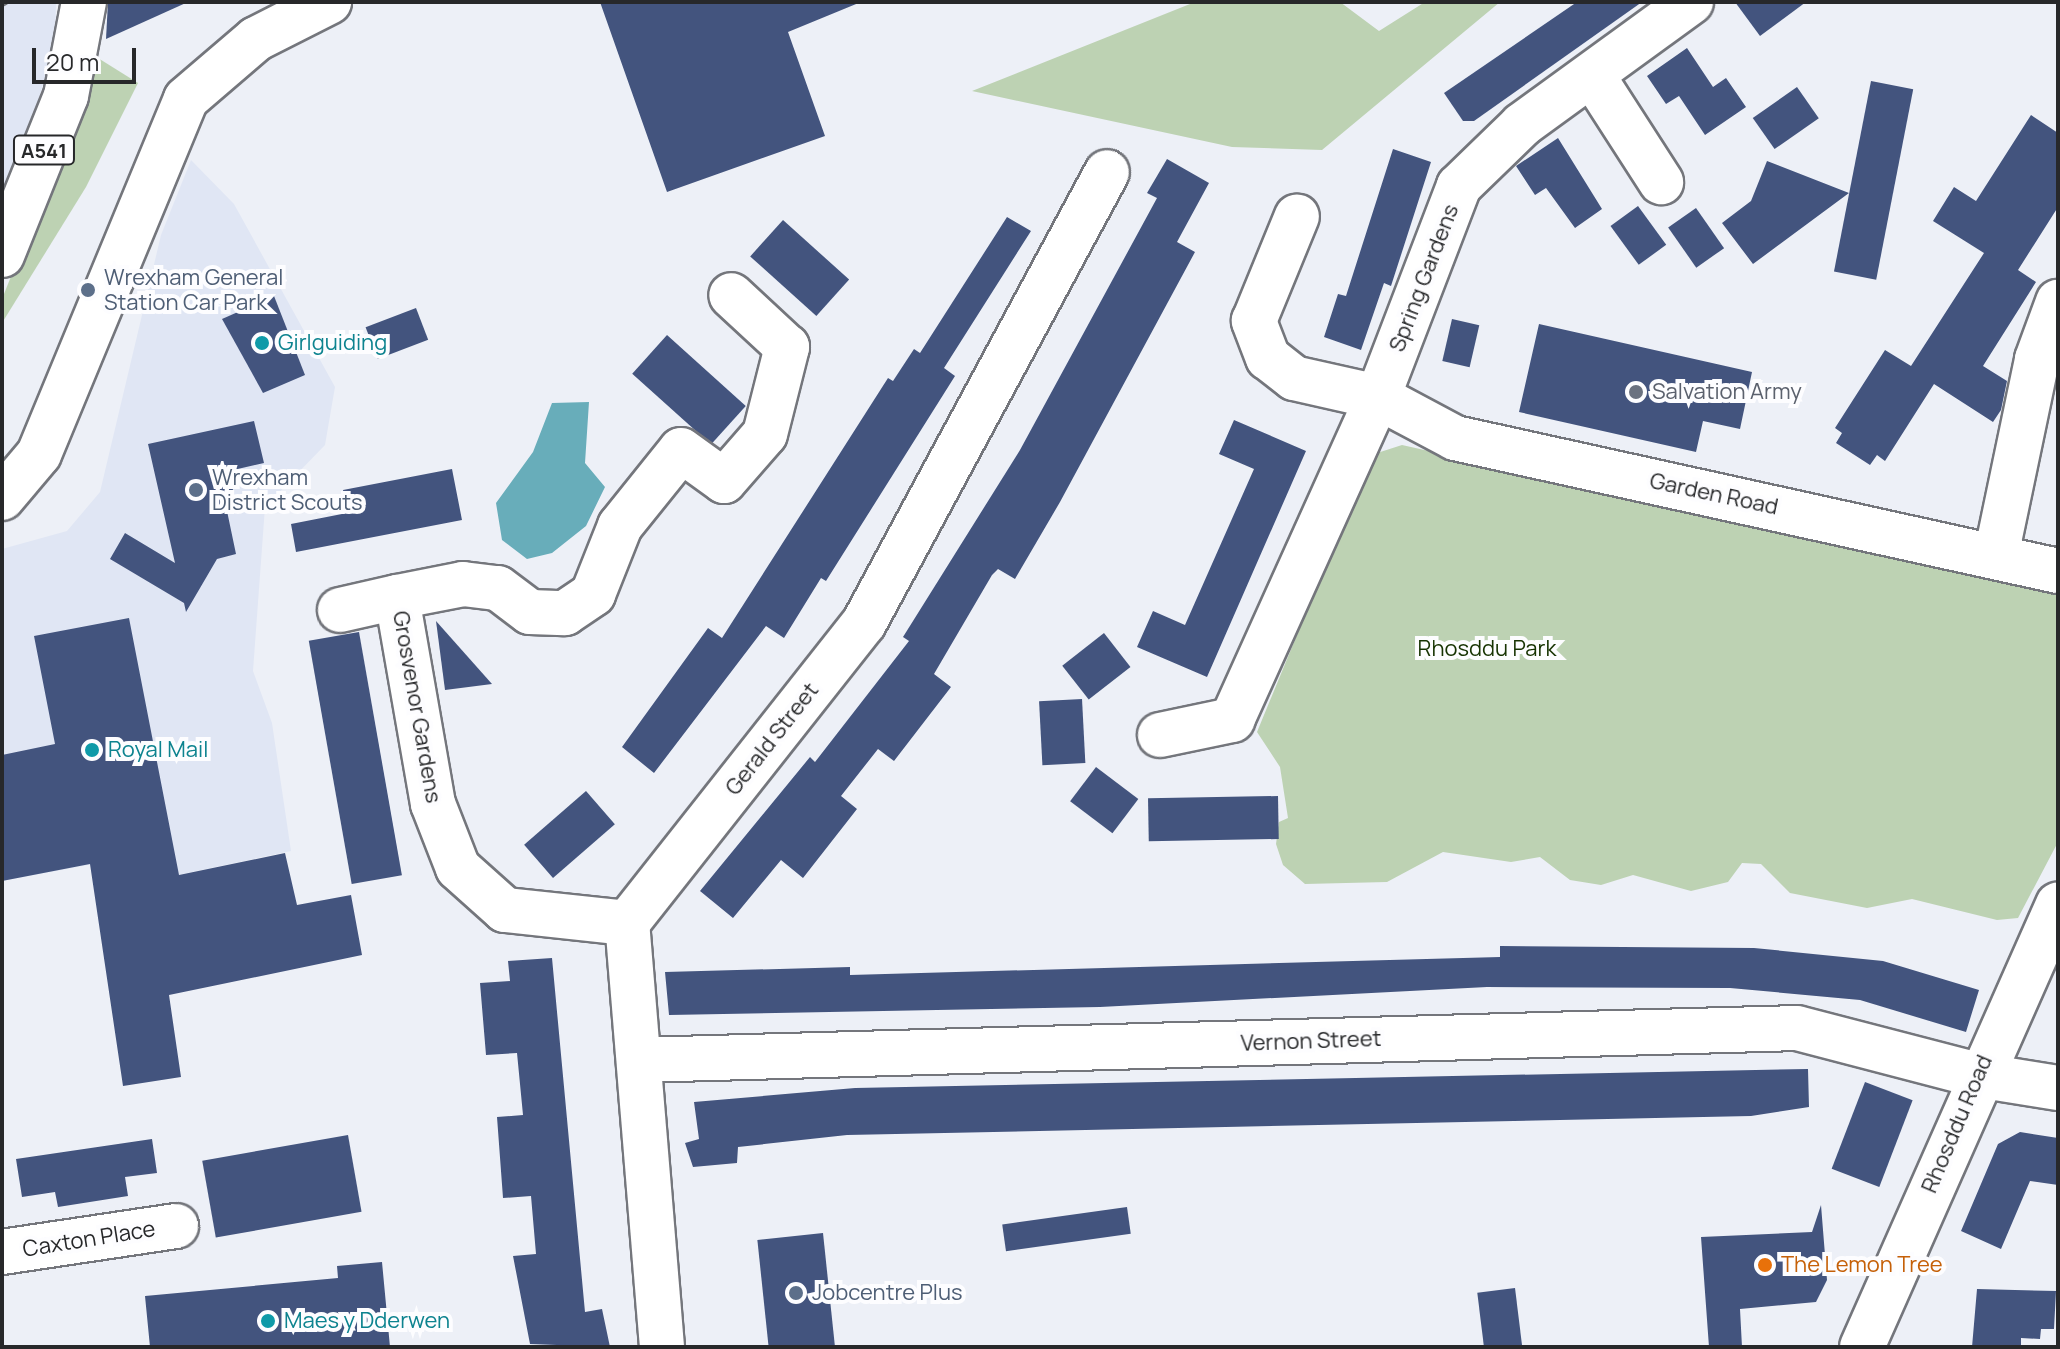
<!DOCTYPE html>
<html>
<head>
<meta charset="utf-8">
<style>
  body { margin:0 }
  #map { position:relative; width:2060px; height:1349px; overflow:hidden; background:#edf0f7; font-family:Manrope,sans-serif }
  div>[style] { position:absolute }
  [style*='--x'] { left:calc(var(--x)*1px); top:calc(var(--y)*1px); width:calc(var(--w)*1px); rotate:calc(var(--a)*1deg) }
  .built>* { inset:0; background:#e0e6f4 }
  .green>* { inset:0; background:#bdd2b3 }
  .water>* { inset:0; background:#68adba }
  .building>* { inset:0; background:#43547e; transform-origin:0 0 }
  .roads { filter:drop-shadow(2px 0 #74767c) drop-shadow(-2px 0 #74767c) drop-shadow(0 2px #74767c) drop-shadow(0 -2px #74767c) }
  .minor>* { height:44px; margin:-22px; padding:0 22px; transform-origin:22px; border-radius:22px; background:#fff }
  .major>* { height:44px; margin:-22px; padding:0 22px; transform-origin:22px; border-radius:22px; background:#fff }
  .rail>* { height:6px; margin:-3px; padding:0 3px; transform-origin:3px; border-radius:3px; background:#6e7074 }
  .dots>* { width:22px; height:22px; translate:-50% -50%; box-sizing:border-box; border:4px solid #fdfdff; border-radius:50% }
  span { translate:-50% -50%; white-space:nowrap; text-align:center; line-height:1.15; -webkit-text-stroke:8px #fdfdff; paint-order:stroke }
  .shield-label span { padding:2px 6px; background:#fdfdff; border:2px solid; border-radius:6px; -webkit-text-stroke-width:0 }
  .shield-label { font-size:20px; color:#27282a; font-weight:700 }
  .service-label { font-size:22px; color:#4e5e75 }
  .left { translate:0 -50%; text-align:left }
  .street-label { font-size:22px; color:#27282a }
  .culture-label { font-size:22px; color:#0d838f }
  .worship-label { font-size:22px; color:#5b616d }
  .park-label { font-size:22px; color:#173302 }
  .food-label { font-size:22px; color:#c56008 }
  .frame { position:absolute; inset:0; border:4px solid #27282a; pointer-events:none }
  .scale { position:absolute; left:32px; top:48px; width:104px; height:36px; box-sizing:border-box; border:4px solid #27282a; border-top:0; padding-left:10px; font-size:24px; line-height:28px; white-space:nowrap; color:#27282a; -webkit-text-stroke:6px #fdfdff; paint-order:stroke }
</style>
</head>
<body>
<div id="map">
  <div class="built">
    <div style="clip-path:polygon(2px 2px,56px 2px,55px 45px,40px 94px,66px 96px,2px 255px)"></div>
    <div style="clip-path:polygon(191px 160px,234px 204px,335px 387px,325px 445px,265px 507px,253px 671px,272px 723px,291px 851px,154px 880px,147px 854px,2px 881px,2px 549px,67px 531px,100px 492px,161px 235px)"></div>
  </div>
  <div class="green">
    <div style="clip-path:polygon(1195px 2px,1340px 2px,1379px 31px,1425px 2px,1500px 2px,1322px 150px,1232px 147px,972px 91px)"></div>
    <div style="clip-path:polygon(98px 58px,138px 83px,86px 187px,2px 323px,2px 299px)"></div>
    <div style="clip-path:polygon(1402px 445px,2058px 592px,2058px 842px,2018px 918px,1997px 920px,1912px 899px,1867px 908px,1790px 893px,1761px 864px,1742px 863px,1728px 882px,1691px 891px,1633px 875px,1601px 885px,1570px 880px,1540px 857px,1511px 862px,1443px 852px,1387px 882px,1305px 884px,1283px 865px,1276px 844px,1279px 822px,1288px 818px,1280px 767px,1257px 732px,1371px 455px)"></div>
  </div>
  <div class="water">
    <div style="clip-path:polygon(589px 402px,585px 463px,605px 487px,586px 526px,552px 553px,527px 559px,502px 540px,496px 503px,533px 452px,552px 403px)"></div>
  </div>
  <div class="building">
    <div style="clip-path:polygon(108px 2px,188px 2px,106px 39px)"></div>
    <div style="clip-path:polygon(600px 2px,861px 2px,788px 32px,825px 136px,667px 192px)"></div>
    <div style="clip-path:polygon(1577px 2px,1642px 2px,1474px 121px,1463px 121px,1444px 93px)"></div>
    <div style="clip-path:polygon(1735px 2px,1806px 2px,1760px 36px)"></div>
    <div style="clip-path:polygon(1687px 48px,1713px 87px,1726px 78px,1746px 107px,1705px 135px,1679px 96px,1666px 104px,1647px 76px)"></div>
    <div style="left:1871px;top:81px;width:43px;height:194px;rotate:11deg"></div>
    <div style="left:1797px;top:87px;width:38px;height:54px;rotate:55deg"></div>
    <div style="clip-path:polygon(2031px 115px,2058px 133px,2058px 207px,2018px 270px,2036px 282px,1983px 366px,2007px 381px,2001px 410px,1993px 422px,1934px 384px,1885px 461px,1877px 455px,1870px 465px,1836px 443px,1842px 433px,1835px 428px,1885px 350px,1911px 366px,1984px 253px,1933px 221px,1954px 187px,1976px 201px)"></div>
    <div style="clip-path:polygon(1558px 138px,1602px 209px,1575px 228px,1546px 188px,1535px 195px,1516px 166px)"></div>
    <div style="clip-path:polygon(1393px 149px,1431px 162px,1391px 286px,1384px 283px,1361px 350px,1324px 337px,1338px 294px,1346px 296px)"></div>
    <div style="clip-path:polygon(1167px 159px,1209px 183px,1177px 242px,1195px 252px,1060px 502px,1015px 579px,998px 569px,992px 575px,934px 674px,951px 687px,894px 761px,878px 749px,841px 796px,857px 809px,803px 878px,781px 860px,733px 918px,700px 891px,810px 757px,815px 762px,909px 641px,903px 637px,1020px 450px,1157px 198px,1147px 193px)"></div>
    <div style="clip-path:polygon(1767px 161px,1849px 193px,1753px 264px,1722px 223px,1751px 201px)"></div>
    <div style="left:1638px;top:206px;width:48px;height:34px;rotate:54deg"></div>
    <div style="left:1696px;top:208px;width:49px;height:34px;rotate:55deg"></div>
    <div style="clip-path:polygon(1007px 217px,1031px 231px,944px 368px,955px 376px,826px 581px,821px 578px,784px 638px,766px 626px,654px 773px,622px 747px,708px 628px,722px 638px,888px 378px,893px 381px,914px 349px,920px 353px)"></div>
    <div style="left:783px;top:220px;width:89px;height:49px;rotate:42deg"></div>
    <div style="clip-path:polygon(274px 296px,305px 375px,263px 393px,222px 319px)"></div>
    <div style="left:416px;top:308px;width:34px;height:54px;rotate:69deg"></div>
    <div style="left:1452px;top:319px;width:28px;height:43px;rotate:13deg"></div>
    <div style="clip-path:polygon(1539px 324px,1752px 372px,1740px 429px,1703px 421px,1696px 452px,1519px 412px)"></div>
    <div style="left:667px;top:335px;width:106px;height:52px;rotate:42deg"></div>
    <div style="clip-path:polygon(1234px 420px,1306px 451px,1207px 677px,1137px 647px,1153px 611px,1185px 625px,1254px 469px,1219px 454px)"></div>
    <div style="clip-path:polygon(254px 421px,264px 463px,229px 471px,237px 509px,227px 511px,236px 554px,217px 559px,186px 612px,184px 603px,110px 559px,125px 533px,175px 563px,148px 444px)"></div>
    <div style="clip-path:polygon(452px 469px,462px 520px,296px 552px,291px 524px,347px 513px,343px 490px)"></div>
    <div style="clip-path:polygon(129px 618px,179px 875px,285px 853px,297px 905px,351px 895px,362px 955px,169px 995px,181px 1077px,123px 1086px,90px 864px,2px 881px,2px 755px,55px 744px,34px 636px)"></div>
    <div style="clip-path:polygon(436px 621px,492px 684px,445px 690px)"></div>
    <div style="left:359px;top:632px;width:247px;height:51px;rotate:80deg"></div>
    <div style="left:1104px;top:633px;width:43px;height:53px;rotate:52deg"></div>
    <div style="left:1082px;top:699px;width:64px;height:43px;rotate:87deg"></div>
    <div style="left:1096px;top:767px;width:53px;height:43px;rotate:37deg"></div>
    <div style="left:586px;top:791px;width:44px;height:82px;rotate:49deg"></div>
    <div style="left:1278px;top:796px;width:43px;height:130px;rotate:89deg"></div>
    <div style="clip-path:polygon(1500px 946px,1754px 948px,1883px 961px,1979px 990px,1966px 1032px,1860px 1000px,1730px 988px,1487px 987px,1100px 1007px,669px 1015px,665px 972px,850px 967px,850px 975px,1500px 957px)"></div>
    <div style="clip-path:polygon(552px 958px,585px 1312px,602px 1309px,610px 1347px,530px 1344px,513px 1256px,536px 1254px,531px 1196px,503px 1198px,497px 1117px,523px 1115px,517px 1053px,486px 1055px,480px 983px,510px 981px,508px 961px)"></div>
    <div style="clip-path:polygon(1808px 1069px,1809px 1107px,1751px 1116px,847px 1135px,738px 1147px,737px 1163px,693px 1167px,685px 1143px,699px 1139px,694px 1102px,855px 1088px)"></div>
    <div style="left:1865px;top:1082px;width:51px;height:93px;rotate:21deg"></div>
    <div style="clip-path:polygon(2020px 1132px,2058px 1138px,2058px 1185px,2030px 1181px,2001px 1249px,1961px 1231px,1998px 1144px)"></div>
    <div style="left:348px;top:1135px;width:78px;height:148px;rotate:80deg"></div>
    <div style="clip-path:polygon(152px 1139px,157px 1173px,125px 1177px,128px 1196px,58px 1207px,55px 1192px,22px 1197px,16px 1159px)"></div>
    <div style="clip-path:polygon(1821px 1205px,1827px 1280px,1816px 1302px,1740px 1309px,1742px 1347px,1709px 1347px,1701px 1237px,1812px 1232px)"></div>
    <div style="left:1127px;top:1207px;width:27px;height:126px;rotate:82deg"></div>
    <div style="left:823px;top:1233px;width:115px;height:66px;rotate:84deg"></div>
    <div style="clip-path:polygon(382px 1262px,390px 1347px,150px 1347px,145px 1296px,338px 1278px,337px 1266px)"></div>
    <div style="left:1515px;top:1288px;width:59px;height:38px;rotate:83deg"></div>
    <div style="clip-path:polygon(1977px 1289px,2056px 1291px,2054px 1329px,2041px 1329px,2040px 1339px,2021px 1338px,2021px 1347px,1972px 1347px)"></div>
  </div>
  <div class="roads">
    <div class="minor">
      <div style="--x:1691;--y:2;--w:209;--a:144"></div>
      <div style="--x:1522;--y:125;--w:88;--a:135.9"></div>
      <div style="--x:1459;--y:186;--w:226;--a:111"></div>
      <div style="--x:1378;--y:397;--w:87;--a:28"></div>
      <div style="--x:1455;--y:438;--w:617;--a:12.44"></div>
      <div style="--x:1594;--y:78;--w:124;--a:57.2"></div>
      <div style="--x:2;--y:498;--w:57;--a:-49.9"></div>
      <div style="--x:39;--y:454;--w:384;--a:-67.5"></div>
      <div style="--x:186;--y:99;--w:92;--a:-40.6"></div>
      <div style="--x:256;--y:39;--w:82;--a:-26.9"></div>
      <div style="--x:1996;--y:556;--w:201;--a:-78.2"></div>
      <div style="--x:2037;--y:359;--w:61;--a:-69.8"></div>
      <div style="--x:340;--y:610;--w:58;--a:-12.8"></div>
      <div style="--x:1160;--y:735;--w:74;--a:-11.8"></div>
      <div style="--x:1232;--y:720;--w:354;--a:-65.7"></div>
      <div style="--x:1378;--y:397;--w:86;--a:-167.3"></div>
      <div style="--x:1294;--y:378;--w:33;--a:-142"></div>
      <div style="--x:1268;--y:358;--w:40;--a:-111"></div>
      <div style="--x:1254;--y:321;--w:113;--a:-67.7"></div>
      <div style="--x:627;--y:923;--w:123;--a:-173.9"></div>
      <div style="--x:505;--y:910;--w:63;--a:-138.2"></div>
      <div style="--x:458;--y:868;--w:69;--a:-111.3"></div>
      <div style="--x:433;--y:804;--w:210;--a:-99.9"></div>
      <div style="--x:397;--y:597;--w:67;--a:-11.1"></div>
      <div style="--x:463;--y:584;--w:35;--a:7"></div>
      <div style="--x:498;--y:588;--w:40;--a:37"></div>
      <div style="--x:530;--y:612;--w:35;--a:2"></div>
      <div style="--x:565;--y:613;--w:34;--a:-34"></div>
      <div style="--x:593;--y:594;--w:73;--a:-68.3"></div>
      <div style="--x:620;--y:526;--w:97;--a:-51.2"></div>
      <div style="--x:681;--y:450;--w:53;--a:35.8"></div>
      <div style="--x:724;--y:481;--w:62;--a:-48.9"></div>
      <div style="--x:765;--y:434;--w:90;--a:-75.8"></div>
      <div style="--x:787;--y:347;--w:76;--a:-137.1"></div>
      <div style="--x:639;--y:1060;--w:1158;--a:-1.58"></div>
      <div style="--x:1797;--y:1028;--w:186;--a:14.6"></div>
      <div style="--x:1977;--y:1075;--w:82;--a:9.1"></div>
      <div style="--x:2;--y:1252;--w:176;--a:-8.5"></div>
      <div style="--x:662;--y:1347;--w:425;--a:-94.7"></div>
      <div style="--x:627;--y:923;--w:382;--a:-51.7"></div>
      <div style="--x:864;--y:623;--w:512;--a:-61.68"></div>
    </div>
    <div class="major">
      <div style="--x:2;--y:255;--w:171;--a:-68.1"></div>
      <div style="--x:66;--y:96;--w:96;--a:-79.2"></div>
      <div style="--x:1862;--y:1347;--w:484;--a:-66.1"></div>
    </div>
  </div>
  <div class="rail">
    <div style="--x:2;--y:4;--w:4;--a:-27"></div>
  </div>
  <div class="dots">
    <div style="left:88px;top:290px;background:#5c6f8a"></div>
    <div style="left:262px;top:343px;background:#0f9aa8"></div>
    <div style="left:1636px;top:392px;background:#6b7280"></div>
    <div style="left:196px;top:490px;background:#5c6f8a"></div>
    <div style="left:92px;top:750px;background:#0f9aa8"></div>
    <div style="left:1765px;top:1265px;background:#e8710a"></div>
    <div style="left:796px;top:1293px;background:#5c6f8a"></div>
    <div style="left:268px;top:1321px;background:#0f9aa8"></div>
  </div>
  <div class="shield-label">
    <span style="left:44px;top:150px">A541</span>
  </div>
  <div class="service-label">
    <span class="left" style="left:104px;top:290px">Wrexham General<br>Station Car Park</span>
    <span class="left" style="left:212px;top:490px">Wrexham<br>District Scouts</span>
    <span class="left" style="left:812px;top:1293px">Jobcentre Plus</span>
  </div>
  <div class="street-label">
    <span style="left:1424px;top:278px;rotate:-69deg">Spring Gardens</span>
    <span style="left:1714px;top:494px;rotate:12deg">Garden Road</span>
    <span style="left:417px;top:707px;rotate:80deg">Grosvenor Gardens</span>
    <span style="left:772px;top:739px;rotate:-52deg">Gerald Street</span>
    <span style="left:1311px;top:1041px;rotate:-2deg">Vernon Street</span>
    <span style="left:1957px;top:1124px;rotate:-67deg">Rhosddu Road</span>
    <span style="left:89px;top:1239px;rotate:-9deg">Caxton Place</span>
  </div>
  <div class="culture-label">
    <span class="left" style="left:278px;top:343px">Girlguiding</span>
    <span class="left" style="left:108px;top:750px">Royal Mail</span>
    <span class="left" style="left:284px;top:1321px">Maes y Dderwen</span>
  </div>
  <div class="worship-label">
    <span class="left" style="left:1652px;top:392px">Salvation Army</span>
  </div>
  <div class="park-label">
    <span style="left:1487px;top:649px">Rhosddu Park</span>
  </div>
  <div class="food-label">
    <span class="left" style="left:1781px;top:1265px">The Lemon Tree</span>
  </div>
  <div class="frame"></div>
  <div class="scale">20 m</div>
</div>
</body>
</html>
